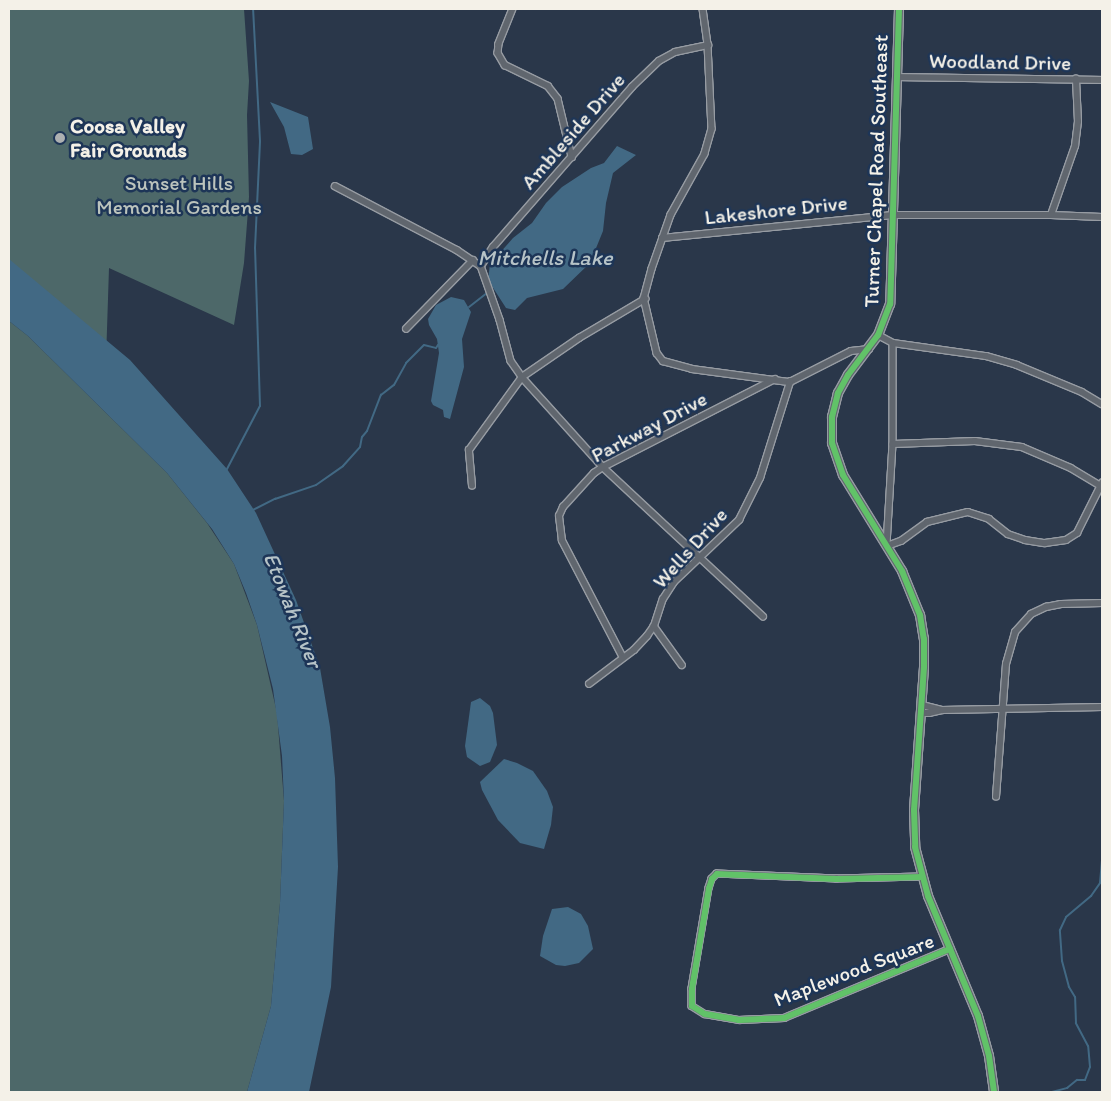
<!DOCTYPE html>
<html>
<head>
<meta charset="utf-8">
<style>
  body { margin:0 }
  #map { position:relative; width:1111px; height:1101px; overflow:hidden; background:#2a374a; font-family:Itim,sans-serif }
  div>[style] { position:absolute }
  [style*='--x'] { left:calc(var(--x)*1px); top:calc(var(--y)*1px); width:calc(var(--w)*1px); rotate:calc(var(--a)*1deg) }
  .green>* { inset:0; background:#4d6869 }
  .water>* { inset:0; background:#426984 }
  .stream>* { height:2px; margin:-1px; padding:0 1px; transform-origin:1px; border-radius:1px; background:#426984 }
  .roads { filter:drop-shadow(1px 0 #979ca3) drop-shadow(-1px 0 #979ca3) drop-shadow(0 1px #979ca3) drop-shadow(0 -1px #979ca3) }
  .street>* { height:5.5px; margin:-2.75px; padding:0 2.75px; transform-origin:2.75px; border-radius:2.75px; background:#60666e }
  .secondary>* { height:8px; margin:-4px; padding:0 4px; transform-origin:4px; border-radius:4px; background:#60666e }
  .cycleway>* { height:6px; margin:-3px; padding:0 3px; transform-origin:3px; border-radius:3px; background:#61c268 }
  .dots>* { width:14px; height:14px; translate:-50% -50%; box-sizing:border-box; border:2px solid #1d3557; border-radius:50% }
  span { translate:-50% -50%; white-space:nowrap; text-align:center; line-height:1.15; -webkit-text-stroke:5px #1d3557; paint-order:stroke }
  .street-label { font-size:21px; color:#f4f1e8 }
  .poi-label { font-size:21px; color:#f4f1e8; font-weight:700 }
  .left { translate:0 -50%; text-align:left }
  .park-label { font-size:21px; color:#bcc4bd }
  .water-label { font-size:22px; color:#b6c3c7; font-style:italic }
  .frame { position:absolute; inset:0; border:10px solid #f4f1e8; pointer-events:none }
</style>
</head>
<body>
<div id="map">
  <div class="green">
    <div style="clip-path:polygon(9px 9px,244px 9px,249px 81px,247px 115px,249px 197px,244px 263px,234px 325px,109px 268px,106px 360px,9px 269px)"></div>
    <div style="clip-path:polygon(9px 321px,28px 336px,167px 473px,207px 523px,234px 564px,257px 625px,277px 713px,284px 801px,280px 903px,271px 1006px,247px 1092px,9px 1092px)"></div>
  </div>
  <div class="water">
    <div style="clip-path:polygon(270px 102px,308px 117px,313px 149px,302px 155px,291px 154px,284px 127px)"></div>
    <div style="clip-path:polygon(617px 146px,636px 155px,613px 173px,606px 203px,603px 231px,590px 263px,563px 289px,527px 298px,515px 310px,506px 308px,488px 280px,490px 264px,513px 238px,532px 223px,546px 203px,562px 187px,591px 168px,604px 163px)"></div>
    <div style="clip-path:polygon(9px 259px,130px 360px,227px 469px,256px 513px,296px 600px,320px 668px,330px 727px,335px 778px,338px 867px,331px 987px,309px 1092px,247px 1092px,271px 1006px,280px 903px,284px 801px,282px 756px,273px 689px,257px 625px,246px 593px,234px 564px,212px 529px,167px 473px,28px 336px,9px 321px)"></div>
    <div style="clip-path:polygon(451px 297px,464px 300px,471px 312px,462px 339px,464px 367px,450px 419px,444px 417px,443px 410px,433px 405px,431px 401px,439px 353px,437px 339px,429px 325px,428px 319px,436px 305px)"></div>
    <div style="clip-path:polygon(480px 698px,490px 706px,493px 713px,497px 745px,490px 762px,480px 766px,467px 757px,465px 746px,471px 702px)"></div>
    <div style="clip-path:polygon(504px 759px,517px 763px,533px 771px,547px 791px,553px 807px,551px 825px,544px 849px,520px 843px,498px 820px,482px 790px,480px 782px)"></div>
    <div style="clip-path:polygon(568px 907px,581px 914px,588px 926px,593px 949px,579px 963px,565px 966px,556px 965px,540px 956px,543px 936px,552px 909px)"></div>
  </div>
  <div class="stream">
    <div style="--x:469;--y:307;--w:24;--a:-38"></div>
    <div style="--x:227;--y:469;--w:71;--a:-62.4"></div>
    <div style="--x:260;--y:406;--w:158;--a:-91.8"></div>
    <div style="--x:255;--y:248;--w:107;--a:-87.3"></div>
    <div style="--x:260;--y:141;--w:132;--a:-93"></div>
    <div style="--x:253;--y:510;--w:25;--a:-27"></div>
    <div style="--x:275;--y:499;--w:43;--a:-18.9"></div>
    <div style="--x:316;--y:485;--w:33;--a:-35"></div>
    <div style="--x:343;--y:466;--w:25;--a:-48"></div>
    <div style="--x:360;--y:447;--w:10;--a:-79"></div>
    <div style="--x:362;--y:437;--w:8;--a:-50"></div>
    <div style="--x:367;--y:431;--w:39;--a:-69"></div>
    <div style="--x:381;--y:395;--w:16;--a:-38"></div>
    <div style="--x:394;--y:385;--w:25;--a:-61"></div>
    <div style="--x:406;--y:363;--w:25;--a:-45"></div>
    <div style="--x:424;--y:345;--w:12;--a:14"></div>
    <div style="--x:436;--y:348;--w:4;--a:-56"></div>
    <div style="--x:1052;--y:1092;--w:16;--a:-15"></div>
    <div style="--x:1067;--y:1088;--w:13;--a:-39"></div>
    <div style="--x:1077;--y:1080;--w:8;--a:0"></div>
    <div style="--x:1085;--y:1080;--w:14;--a:-69"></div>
    <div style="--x:1090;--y:1067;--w:21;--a:-95"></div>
    <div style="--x:1088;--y:1046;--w:26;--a:-118"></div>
    <div style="--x:1076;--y:1023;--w:26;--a:-92"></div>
    <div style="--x:1075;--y:997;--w:12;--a:-121"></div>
    <div style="--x:1069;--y:987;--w:27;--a:-105"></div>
    <div style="--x:1062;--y:961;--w:31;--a:-94"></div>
    <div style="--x:1060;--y:930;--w:14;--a:-65"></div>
    <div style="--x:1066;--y:917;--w:33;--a:-40"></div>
    <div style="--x:1091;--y:896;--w:16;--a:-55"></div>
    <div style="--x:1100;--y:883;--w:25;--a:-85"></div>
  </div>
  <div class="roads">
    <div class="street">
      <div style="--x:513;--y:9;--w:38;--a:112"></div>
      <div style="--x:499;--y:44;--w:9;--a:96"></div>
      <div style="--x:498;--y:53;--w:14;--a:60"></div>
      <div style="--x:505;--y:65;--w:48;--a:26"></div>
      <div style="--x:548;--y:86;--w:16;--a:52"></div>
      <div style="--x:558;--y:99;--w:60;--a:76.4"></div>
      <div style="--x:703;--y:9;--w:36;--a:82"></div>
      <div style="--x:708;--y:45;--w:84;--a:87.3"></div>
      <div style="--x:712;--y:129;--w:26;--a:106"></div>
      <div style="--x:705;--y:154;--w:70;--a:119.1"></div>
      <div style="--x:671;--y:215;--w:57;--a:109.4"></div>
      <div style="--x:652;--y:269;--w:30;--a:105"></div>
      <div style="--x:644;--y:298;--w:57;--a:76.7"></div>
      <div style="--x:657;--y:353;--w:10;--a:53"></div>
      <div style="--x:663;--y:361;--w:30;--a:15"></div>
      <div style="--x:692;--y:369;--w:99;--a:7.6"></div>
      <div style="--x:897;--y:77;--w:205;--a:0.8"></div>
      <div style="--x:335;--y:186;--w:138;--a:27.7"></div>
      <div style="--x:457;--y:250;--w:29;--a:34"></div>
      <div style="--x:1051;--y:215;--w:73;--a:-70.8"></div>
      <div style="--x:1075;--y:146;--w:24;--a:-83"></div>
      <div style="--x:1078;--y:122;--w:43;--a:-92.7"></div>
      <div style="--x:662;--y:238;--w:232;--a:-5.7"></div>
      <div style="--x:893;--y:215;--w:158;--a:0"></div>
      <div style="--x:1051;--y:215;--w:51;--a:2.2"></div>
      <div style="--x:481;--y:266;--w:57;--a:70.6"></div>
      <div style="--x:500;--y:320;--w:42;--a:75"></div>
      <div style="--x:511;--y:361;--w:19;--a:55"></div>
      <div style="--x:522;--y:377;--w:121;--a:48"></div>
      <div style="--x:603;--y:467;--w:219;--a:43"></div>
      <div style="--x:481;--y:266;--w:22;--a:-58"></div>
      <div style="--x:493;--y:247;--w:212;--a:-49"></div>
      <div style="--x:632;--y:87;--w:37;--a:-44"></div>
      <div style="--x:659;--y:61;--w:18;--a:-29"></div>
      <div style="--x:675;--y:52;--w:34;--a:-12"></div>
      <div style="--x:406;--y:329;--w:96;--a:-45.8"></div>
      <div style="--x:878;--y:335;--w:17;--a:28"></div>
      <div style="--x:893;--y:343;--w:94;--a:8"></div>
      <div style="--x:986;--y:356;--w:32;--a:16"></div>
      <div style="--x:1017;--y:365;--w:70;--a:22.6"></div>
      <div style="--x:1082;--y:392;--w:23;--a:31"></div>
      <div style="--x:893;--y:343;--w:101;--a:90"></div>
      <div style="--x:893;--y:444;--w:102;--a:93.4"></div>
      <div style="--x:887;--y:546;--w:15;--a:-20"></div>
      <div style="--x:901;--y:541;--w:32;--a:-36"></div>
      <div style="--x:927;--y:522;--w:42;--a:-13.7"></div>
      <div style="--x:968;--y:512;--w:22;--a:18"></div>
      <div style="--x:989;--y:519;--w:24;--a:38"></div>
      <div style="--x:1008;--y:534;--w:18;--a:19"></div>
      <div style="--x:1025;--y:540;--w:20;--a:9"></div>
      <div style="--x:1045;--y:543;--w:21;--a:-8"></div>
      <div style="--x:1066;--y:540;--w:13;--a:-32"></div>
      <div style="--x:1077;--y:533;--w:56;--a:-63.4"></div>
      <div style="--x:790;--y:382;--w:68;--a:-26.9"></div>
      <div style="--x:851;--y:351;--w:18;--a:-6"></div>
      <div style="--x:893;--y:444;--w:82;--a:-2.1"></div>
      <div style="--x:975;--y:441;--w:47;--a:7.3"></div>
      <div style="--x:1022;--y:447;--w:53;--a:23.2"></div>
      <div style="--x:1071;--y:468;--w:35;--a:31"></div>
      <div style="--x:472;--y:486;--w:36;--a:-95"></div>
      <div style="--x:469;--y:450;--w:90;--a:-54"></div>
      <div style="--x:522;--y:377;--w:69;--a:-34.4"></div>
      <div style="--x:579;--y:338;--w:77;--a:-30.6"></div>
      <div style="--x:654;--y:626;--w:48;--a:54.3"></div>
      <div style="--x:623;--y:658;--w:132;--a:-117.5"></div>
      <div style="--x:562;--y:541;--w:25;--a:-97"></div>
      <div style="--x:559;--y:516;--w:10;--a:-66"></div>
      <div style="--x:563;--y:507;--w:46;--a:-47.6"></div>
      <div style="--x:594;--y:473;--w:11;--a:-34"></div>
      <div style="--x:603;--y:467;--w:193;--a:-27.1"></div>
      <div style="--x:589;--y:684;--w:56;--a:-37.1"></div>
      <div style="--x:634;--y:650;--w:19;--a:-47"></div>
      <div style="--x:647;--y:636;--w:12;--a:-55"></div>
      <div style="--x:654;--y:626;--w:28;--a:-72"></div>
      <div style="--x:663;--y:599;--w:20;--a:-57"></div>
      <div style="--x:674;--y:582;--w:90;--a:-43.6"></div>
      <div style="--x:739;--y:520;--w:47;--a:-63.4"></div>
      <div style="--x:760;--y:478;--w:101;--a:-72.6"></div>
      <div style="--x:922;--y:705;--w:21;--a:14"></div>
      <div style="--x:921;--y:713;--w:8;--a:0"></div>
      <div style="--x:929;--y:713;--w:13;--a:-13"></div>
      <div style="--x:942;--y:710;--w:160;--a:-1.1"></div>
      <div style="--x:996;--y:797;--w:133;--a:-85.7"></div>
      <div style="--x:1006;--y:664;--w:33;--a:-74"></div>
      <div style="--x:1015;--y:632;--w:24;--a:-48"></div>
      <div style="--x:1031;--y:614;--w:17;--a:-25"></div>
      <div style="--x:1046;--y:607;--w:15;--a:-11"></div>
      <div style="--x:1061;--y:604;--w:41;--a:-1.4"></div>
      <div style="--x:921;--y:877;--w:84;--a:178.6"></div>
      <div style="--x:837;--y:879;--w:120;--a:-177.6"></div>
      <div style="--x:717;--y:874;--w:7;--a:135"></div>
      <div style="--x:712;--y:879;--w:9;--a:108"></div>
      <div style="--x:709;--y:888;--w:102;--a:99.6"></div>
      <div style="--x:692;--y:989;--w:17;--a:90"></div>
      <div style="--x:692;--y:1006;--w:15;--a:32"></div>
      <div style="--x:705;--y:1014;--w:35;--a:10"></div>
      <div style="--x:739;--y:1020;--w:45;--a:-2.5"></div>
      <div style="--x:784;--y:1018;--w:180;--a:-22.6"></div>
    </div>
    <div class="secondary">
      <div style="--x:899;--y:9;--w:295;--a:91.7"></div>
      <div style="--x:890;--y:304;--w:33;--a:111"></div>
      <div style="--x:878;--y:335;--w:50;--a:126.9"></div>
      <div style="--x:848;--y:375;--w:21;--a:119"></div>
      <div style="--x:838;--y:393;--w:25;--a:104"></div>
      <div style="--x:832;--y:417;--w:26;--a:90"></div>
      <div style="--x:832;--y:443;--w:34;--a:71"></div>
      <div style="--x:843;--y:475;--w:113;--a:58.4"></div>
      <div style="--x:902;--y:571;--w:48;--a:67.8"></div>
      <div style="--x:920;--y:615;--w:24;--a:81"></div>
      <div style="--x:924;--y:639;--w:28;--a:90"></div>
      <div style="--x:924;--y:667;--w:143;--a:94"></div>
      <div style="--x:914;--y:810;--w:37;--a:88"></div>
      <div style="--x:915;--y:847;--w:51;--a:75.1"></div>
      <div style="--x:928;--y:896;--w:130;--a:67.4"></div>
      <div style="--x:978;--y:1016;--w:41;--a:74.6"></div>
      <div style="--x:989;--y:1056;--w:36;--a:82"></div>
    </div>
  </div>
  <div class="cycleway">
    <div style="--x:899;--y:9;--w:295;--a:91.7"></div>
    <div style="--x:890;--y:304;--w:33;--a:111"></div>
    <div style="--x:878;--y:335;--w:50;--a:126.9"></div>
    <div style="--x:848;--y:375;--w:21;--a:119"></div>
    <div style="--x:838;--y:393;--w:25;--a:104"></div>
    <div style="--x:832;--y:417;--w:26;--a:90"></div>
    <div style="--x:832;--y:443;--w:34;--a:71"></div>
    <div style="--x:843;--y:475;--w:113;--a:58.4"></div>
    <div style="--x:902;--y:571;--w:48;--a:67.8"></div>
    <div style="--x:920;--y:615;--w:24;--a:81"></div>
    <div style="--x:924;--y:639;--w:28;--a:90"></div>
    <div style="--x:924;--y:667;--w:143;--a:94"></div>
    <div style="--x:914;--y:810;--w:37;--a:88"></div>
    <div style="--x:915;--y:847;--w:51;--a:75.1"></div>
    <div style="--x:928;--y:896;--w:130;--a:67.4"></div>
    <div style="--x:978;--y:1016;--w:41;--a:74.6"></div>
    <div style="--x:989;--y:1056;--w:36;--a:82"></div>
    <div style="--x:921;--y:877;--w:84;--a:178.6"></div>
    <div style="--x:837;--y:879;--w:120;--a:-177.6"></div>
    <div style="--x:717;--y:874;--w:7;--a:135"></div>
    <div style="--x:712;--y:879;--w:9;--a:108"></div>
    <div style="--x:709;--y:888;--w:102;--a:99.6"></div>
    <div style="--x:692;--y:989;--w:17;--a:90"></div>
    <div style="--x:692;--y:1006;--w:15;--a:32"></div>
    <div style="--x:705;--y:1014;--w:35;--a:10"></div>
    <div style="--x:739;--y:1020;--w:45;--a:-2.5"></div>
    <div style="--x:784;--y:1018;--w:180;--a:-22.6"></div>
  </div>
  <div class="dots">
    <div style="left:60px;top:138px;background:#adb0b1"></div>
  </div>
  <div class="street-label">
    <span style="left:1000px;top:62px;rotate:1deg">Woodland Drive</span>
    <span style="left:573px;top:131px;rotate:-49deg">Ambleside Drive</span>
    <span style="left:876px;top:171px;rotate:-88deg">Turner Chapel Road Southeast</span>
    <span style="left:776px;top:210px;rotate:-6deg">Lakeshore Drive</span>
    <span style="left:649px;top:427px;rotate:-28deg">Parkway Drive</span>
    <span style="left:690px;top:548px;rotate:-48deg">Wells Drive</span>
    <span style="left:854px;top:970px;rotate:-21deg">Maplewood Square</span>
  </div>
  <div class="poi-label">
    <span class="left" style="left:70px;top:138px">Coosa Valley<br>Fair Grounds</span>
  </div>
  <div class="park-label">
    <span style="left:179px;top:195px">Sunset Hills<br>Memorial Gardens</span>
  </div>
  <div class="water-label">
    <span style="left:545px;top:258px">Mitchells Lake</span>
    <span style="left:293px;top:610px;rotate:68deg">Etowah River</span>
  </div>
  <div class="frame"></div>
</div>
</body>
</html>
